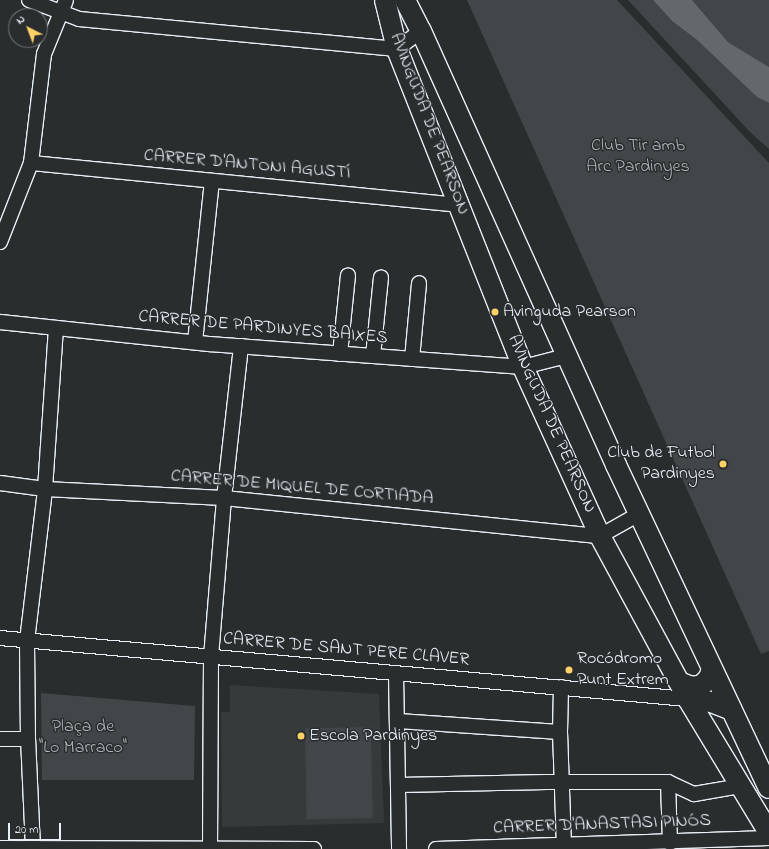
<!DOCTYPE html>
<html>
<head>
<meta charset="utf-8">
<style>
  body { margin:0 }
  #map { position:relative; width:769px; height:849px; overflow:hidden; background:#2a2d2e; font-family:"Indie Flower",sans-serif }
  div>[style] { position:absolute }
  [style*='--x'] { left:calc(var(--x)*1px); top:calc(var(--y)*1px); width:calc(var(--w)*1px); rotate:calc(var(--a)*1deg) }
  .built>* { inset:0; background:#363a3b }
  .green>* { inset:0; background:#424648; transform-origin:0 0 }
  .water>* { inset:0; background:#63686b }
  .roads { filter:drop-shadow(1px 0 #e8f1f8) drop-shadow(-1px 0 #e8f1f8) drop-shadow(0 1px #e8f1f8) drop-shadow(0 -1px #e8f1f8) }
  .street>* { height:14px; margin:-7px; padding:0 7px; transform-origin:7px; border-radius:7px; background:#2a2d2e }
  .secondary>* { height:20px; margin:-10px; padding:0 10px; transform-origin:10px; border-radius:10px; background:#2a2d2e }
  .dots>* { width:11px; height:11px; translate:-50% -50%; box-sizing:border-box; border:2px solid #2a2d2e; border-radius:50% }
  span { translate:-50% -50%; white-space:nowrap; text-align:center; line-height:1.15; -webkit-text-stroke:3px #2a2d2e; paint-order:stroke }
  .street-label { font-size:18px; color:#e8f1f8 }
  .park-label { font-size:18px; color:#aeb5ba }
  .poi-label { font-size:18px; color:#e8f1f8 }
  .left { translate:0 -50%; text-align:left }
  .right { translate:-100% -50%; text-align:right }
  .north { position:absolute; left:8px; top:8px; width:40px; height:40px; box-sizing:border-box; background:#2a2d2e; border:1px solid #767b7f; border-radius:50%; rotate:318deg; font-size:11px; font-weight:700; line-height:16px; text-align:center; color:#e8f1f8 }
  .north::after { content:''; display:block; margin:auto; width:14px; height:18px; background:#ffd166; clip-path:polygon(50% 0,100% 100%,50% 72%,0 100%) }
  .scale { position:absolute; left:8px; top:823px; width:53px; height:18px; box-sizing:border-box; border:2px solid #e8f1f8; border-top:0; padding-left:5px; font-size:12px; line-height:14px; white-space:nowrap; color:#e8f1f8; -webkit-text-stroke:3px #2a2d2e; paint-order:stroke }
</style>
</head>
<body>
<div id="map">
  <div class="built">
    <div style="clip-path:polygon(230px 685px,379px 694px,384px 823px,222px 827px,221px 712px,230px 712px)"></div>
  </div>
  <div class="green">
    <div style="clip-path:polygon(467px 0,617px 0,769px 163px,769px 651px,761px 654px)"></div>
    <div style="clip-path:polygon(628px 0,653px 0,672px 21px,697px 40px,757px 97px,769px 103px,769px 149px,750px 132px)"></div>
    <div style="clip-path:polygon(692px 0,769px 0,769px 67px,728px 42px)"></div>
    <div style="clip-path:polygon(41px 693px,195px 706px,194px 780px,42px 780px)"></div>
    <div style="left:371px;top:727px;width:91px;height:66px;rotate:89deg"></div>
  </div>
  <div class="water">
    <div style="clip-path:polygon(653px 0,692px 0,728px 42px,769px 67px,769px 103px,757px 97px,697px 40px,672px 21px)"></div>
  </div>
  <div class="roads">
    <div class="street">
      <div style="--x:29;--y:0;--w:53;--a:20.8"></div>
      <div style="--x:79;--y:19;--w:319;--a:5.4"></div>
      <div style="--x:397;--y:49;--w:30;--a:-37"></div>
      <div style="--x:31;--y:163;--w:430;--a:5.6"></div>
      <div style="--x:0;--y:242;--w:85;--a:-68.6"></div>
      <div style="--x:31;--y:163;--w:110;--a:-83.2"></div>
      <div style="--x:44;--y:54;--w:58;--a:-67.8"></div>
      <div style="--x:0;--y:322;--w:210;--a:6"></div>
      <div style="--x:209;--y:344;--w:315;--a:4.2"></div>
      <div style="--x:523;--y:367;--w:44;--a:-14.3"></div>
      <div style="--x:195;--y:342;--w:162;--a:-84"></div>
      <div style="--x:340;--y:354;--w:79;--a:-84.2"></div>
      <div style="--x:373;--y:356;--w:79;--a:-84.2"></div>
      <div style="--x:412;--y:359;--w:76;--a:-84.7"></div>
      <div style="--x:0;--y:483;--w:45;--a:7.6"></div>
      <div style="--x:45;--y:489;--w:179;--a:2.9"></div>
      <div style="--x:224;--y:498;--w:378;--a:5.8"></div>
      <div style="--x:600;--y:536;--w:45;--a:-29.4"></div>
      <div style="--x:0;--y:638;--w:691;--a:5.07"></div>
      <div style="--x:396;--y:674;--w:175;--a:89"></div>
      <div style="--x:398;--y:721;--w:162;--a:3.9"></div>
      <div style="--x:560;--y:732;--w:113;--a:88"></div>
      <div style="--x:560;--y:732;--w:45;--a:-88.7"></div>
      <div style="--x:0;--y:739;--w:28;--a:0"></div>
      <div style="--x:668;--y:782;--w:61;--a:88.1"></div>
      <div style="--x:398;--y:785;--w:149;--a:-1.2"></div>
      <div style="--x:547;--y:782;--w:121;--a:0"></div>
      <div style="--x:668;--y:782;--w:29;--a:25"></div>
      <div style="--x:694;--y:794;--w:48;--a:-9.7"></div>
      <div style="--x:0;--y:848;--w:314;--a:0.2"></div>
      <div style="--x:33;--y:848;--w:109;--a:-92.6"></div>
      <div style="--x:28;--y:739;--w:98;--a:-90.6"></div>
      <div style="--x:27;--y:641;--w:153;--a:-83.2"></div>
      <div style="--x:45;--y:489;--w:161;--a:-86.1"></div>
      <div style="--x:210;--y:849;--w:192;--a:-89.7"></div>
      <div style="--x:211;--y:657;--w:160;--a:-85.3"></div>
      <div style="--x:224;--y:498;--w:153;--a:-83.6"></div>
      <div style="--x:436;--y:849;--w:333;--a:-1.9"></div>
    </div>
    <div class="secondary">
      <div style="--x:385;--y:0;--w:50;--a:76.2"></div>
      <div style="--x:397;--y:49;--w:342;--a:68.4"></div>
      <div style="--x:523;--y:367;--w:186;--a:65.5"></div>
      <div style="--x:600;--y:536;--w:185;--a:61.6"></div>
      <div style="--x:688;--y:699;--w:157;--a:58.8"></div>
      <div style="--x:405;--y:0;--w:35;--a:63"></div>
      <div style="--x:421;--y:31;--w:476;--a:65.8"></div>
      <div style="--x:616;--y:465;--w:357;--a:64.7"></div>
      <div style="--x:679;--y:682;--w:14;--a:21"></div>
      <div style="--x:692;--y:687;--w:10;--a:-11"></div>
      <div style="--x:702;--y:685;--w:10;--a:-45"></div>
      <div style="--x:709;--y:678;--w:9;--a:-72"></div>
      <div style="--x:688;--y:699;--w:23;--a:7"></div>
      <div style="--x:711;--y:702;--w:22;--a:21"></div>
    </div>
  </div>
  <div class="dots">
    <div style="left:495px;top:312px;background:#ffd166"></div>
    <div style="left:723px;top:464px;background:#ffd166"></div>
    <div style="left:569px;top:670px;background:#ffd166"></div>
    <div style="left:301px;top:736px;background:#ffd166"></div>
  </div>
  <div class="street-label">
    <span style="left:429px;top:124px;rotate:69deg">AVINGUDA DE PEARSON</span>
    <span style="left:247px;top:165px;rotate:5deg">CARRER D'ANTONI AGUSTÍ</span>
    <span style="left:263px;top:328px;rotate:5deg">CARRER DE PARDINYES BAIXES</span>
    <span style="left:551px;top:424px;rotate:66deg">AVINGUDA DE PEARSON</span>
    <span style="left:302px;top:488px;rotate:5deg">CARRER DE MIQUEL DE CORTIADA</span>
    <span style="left:346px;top:650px;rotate:5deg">CARRER DE SANT PERE CLAVER</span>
    <span style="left:602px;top:825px;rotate:-2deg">CARRER D'ANASTASI PINÓS</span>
  </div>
  <div class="park-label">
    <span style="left:638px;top:157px">Club Tir amb<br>Arc Pardinyes</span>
    <span style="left:83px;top:738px">Plaça de<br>"Lo Marraco"</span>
  </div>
  <div class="poi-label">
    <span class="left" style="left:503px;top:312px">Avinguda Pearson</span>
    <span class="right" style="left:715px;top:464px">Club de Futbol<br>Pardinyes</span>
    <span class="left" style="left:577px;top:670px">Rocódromo<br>Punt Extrem</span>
    <span class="left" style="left:309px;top:736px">Escola Pardinyes</span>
  </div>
  <div class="north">N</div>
  <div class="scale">20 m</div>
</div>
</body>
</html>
